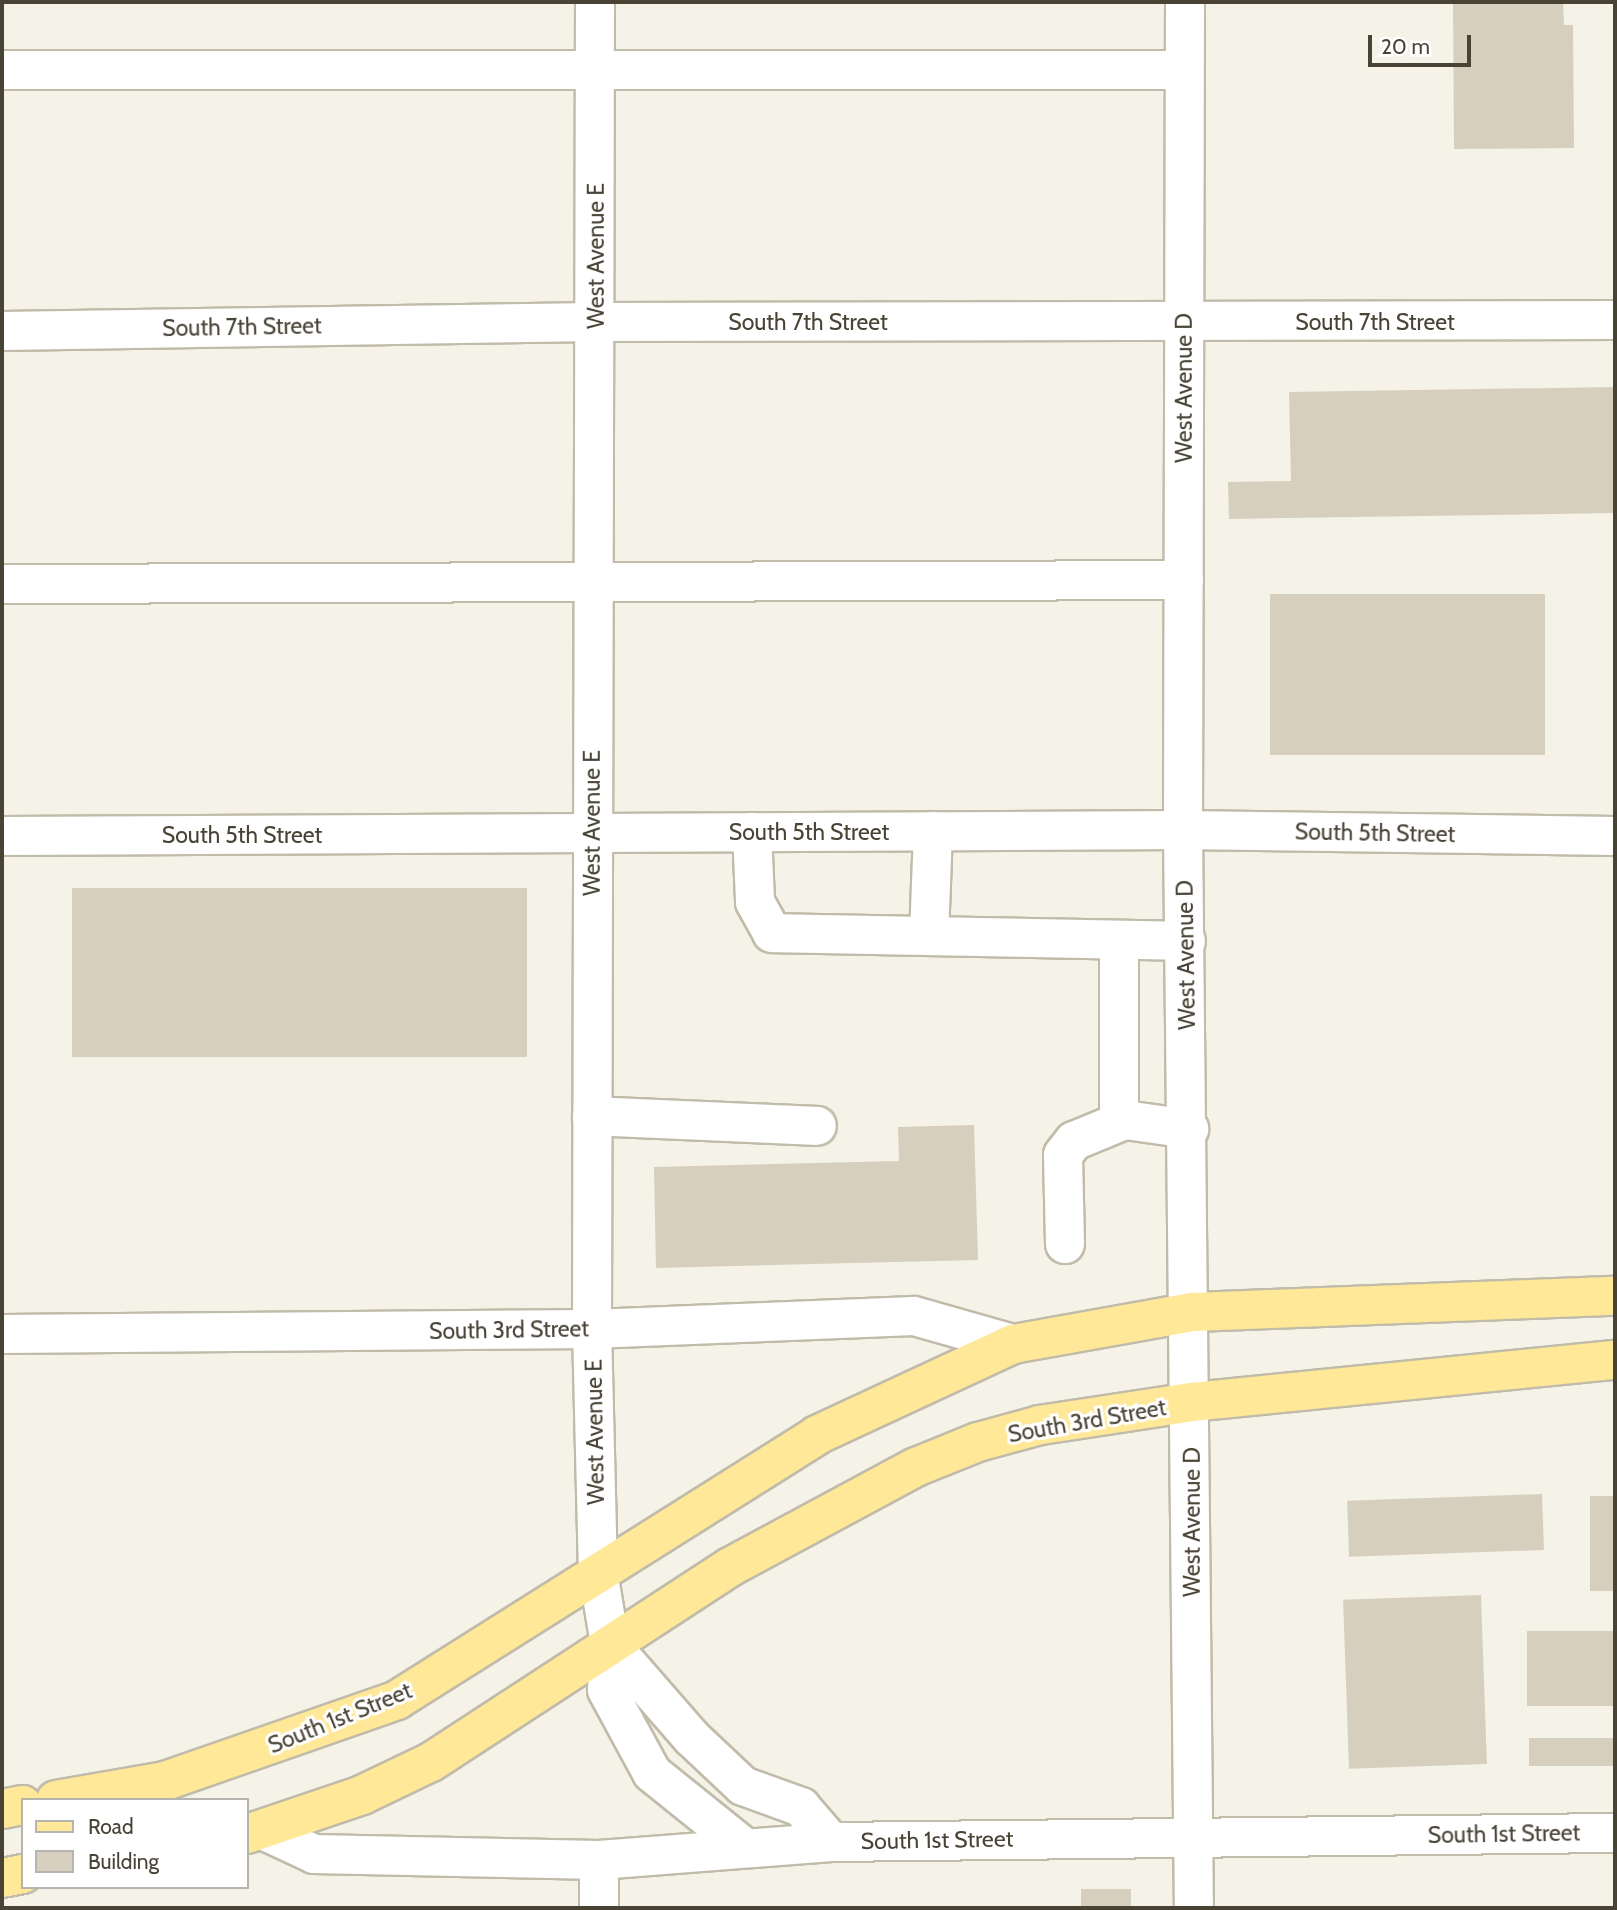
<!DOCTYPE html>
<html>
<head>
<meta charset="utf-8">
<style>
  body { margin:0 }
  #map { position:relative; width:1617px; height:1910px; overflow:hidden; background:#f5f2e8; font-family:Cabin,sans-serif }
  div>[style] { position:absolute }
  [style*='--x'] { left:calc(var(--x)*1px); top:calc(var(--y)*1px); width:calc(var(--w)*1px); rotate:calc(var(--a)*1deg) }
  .building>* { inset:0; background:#d7cfbd; transform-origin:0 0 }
  .roads { filter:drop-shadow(2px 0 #c1bbaa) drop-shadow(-2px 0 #c1bbaa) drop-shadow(0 2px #c1bbaa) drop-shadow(0 -2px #c1bbaa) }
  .minor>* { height:38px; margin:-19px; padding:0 19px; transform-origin:19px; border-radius:19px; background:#fff }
  .major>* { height:38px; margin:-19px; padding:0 19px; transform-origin:19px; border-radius:19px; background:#ffe897 }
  span { translate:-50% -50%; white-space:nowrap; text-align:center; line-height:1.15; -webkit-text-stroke:6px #fff; paint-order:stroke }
  .street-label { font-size:23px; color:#494336 }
  .frame { position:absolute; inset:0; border:4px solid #494336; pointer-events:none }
  .legend { position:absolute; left:21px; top:1798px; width:228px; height:91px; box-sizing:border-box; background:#fff; border:2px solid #b6b4af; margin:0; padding:9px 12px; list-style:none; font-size:21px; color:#494336 }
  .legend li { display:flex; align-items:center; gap:14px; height:35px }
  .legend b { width:35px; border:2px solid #b6b4af }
  .scale { position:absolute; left:1368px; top:35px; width:103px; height:32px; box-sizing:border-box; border:4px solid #494336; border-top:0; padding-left:9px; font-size:21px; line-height:24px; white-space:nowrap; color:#494336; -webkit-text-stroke:5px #fff; paint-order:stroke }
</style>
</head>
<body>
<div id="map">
  <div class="building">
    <div style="clip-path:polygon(1453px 2px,1563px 2px,1564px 25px,1573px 25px,1574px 148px,1454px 149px)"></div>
    <div style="clip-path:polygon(1615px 387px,1615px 513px,1229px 519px,1228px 482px,1291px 481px,1289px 392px)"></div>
    <div style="left:1270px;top:594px;width:275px;height:161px"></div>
    <div style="left:72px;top:888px;width:455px;height:169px"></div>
    <div style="clip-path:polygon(974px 1125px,978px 1260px,656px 1268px,654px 1167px,899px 1161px,898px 1127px)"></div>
    <div style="left:1542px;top:1494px;width:56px;height:195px;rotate:88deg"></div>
    <div style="left:1590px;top:1496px;width:25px;height:95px"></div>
    <div style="left:1481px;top:1595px;width:169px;height:138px;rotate:88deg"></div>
    <div style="left:1527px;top:1631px;width:88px;height:75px"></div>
    <div style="left:1529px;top:1738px;width:86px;height:28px"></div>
    <div style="left:1131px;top:1889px;width:19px;height:50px;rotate:90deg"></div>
  </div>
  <div class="roads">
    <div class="minor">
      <div style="--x:595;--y:2;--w:1327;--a:90.13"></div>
      <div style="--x:592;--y:1329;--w:243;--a:88.6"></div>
      <div style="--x:598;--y:1572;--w:73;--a:80.5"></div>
      <div style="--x:610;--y:1644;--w:46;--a:93.7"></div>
      <div style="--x:607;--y:1690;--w:94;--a:61.5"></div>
      <div style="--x:652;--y:1773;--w:118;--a:38.8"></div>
      <div style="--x:1185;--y:2;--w:828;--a:90.14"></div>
      <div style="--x:1183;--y:830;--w:1078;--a:89.42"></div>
      <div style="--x:2;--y:70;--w:1182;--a:0"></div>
      <div style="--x:2;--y:331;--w:594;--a:-0.87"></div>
      <div style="--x:596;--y:322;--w:1019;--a:-0.11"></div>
      <div style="--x:2;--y:584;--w:1182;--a:-0.19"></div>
      <div style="--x:752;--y:832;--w:70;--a:87.5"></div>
      <div style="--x:755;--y:902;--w:35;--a:61"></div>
      <div style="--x:772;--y:933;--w:414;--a:1.1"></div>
      <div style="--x:2;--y:836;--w:1181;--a:-0.29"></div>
      <div style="--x:1183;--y:830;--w:432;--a:0.8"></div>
      <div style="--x:929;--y:936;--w:105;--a:-87.8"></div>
      <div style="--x:1119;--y:940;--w:167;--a:90"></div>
      <div style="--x:1119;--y:1107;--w:14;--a:65"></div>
      <div style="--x:592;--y:1116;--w:225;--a:2.5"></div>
      <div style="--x:1065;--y:1244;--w:89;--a:-91.3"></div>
      <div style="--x:1063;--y:1155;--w:18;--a:-52"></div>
      <div style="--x:1074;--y:1141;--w:55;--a:-22.4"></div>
      <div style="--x:1125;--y:1120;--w:65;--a:8"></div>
      <div style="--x:2;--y:1334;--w:590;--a:-0.49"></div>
      <div style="--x:592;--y:1329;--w:322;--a:-2.3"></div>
      <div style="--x:914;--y:1316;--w:103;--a:15.8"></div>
      <div style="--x:610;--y:1644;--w:125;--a:48.9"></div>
      <div style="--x:692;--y:1738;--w:70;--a:43.3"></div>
      <div style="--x:743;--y:1786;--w:62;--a:19.9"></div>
      <div style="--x:801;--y:1807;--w:46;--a:49.4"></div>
      <div style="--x:265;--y:1831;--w:54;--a:25.1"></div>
      <div style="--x:314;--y:1854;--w:285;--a:1.2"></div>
      <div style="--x:599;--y:1860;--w:233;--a:-4.4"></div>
      <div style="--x:831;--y:1842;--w:784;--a:-0.66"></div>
      <div style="--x:599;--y:1908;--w:48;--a:-90"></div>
    </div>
    <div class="major">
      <div style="--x:56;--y:1800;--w:111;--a:-9.9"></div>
      <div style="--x:165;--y:1781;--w:246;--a:-19.2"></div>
      <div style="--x:397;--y:1700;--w:497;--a:-32.2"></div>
      <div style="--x:817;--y:1435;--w:216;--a:-24.9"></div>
      <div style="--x:1013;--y:1344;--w:183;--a:-10.1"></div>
      <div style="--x:1193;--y:1312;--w:422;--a:-2.2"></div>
      <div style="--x:2;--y:1809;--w:21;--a:-11"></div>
      <div style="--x:247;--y:1834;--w:121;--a:-18.7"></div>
      <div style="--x:362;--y:1795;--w:76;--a:-25.6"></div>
      <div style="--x:431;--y:1762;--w:357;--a:-33.1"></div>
      <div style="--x:730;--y:1567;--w:211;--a:-28.3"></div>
      <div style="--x:916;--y:1467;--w:67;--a:-22"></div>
      <div style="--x:978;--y:1442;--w:64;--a:-15.3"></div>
      <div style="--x:1040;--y:1425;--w:154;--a:-8.6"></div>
      <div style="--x:1192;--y:1402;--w:425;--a:-5.7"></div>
      <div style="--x:2;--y:1878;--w:21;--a:-11"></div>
    </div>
  </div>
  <div class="street-label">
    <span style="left:596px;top:256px;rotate:-90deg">West Avenue E</span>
    <span style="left:808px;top:322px">South 7th Street</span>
    <span style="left:1375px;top:322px">South 7th Street</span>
    <span style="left:242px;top:327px;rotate:-1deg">South 7th Street</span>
    <span style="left:1184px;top:388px;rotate:-90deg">West Avenue D</span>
    <span style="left:592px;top:823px;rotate:-90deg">West Avenue E</span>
    <span style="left:809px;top:832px">South 5th Street</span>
    <span style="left:1375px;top:833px;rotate:1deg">South 5th Street</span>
    <span style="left:242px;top:835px">South 5th Street</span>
    <span style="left:1186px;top:955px;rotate:-91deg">West Avenue D</span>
    <span style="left:509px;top:1330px;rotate:-1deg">South 3rd Street</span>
    <span style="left:1087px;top:1421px;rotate:-10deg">South 3rd Street</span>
    <span style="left:595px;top:1432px;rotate:-91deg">West Avenue E</span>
    <span style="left:1192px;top:1522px;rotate:-90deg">West Avenue D</span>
    <span style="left:340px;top:1718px;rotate:-22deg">South 1st Street</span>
    <span style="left:1504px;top:1834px;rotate:-1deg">South 1st Street</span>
    <span style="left:937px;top:1840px;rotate:-1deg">South 1st Street</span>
  </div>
  <div class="frame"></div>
  <ul class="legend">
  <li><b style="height:9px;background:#ffe897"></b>Road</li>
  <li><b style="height:19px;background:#d7cfbd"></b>Building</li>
  </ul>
  <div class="scale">20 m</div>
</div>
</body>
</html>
